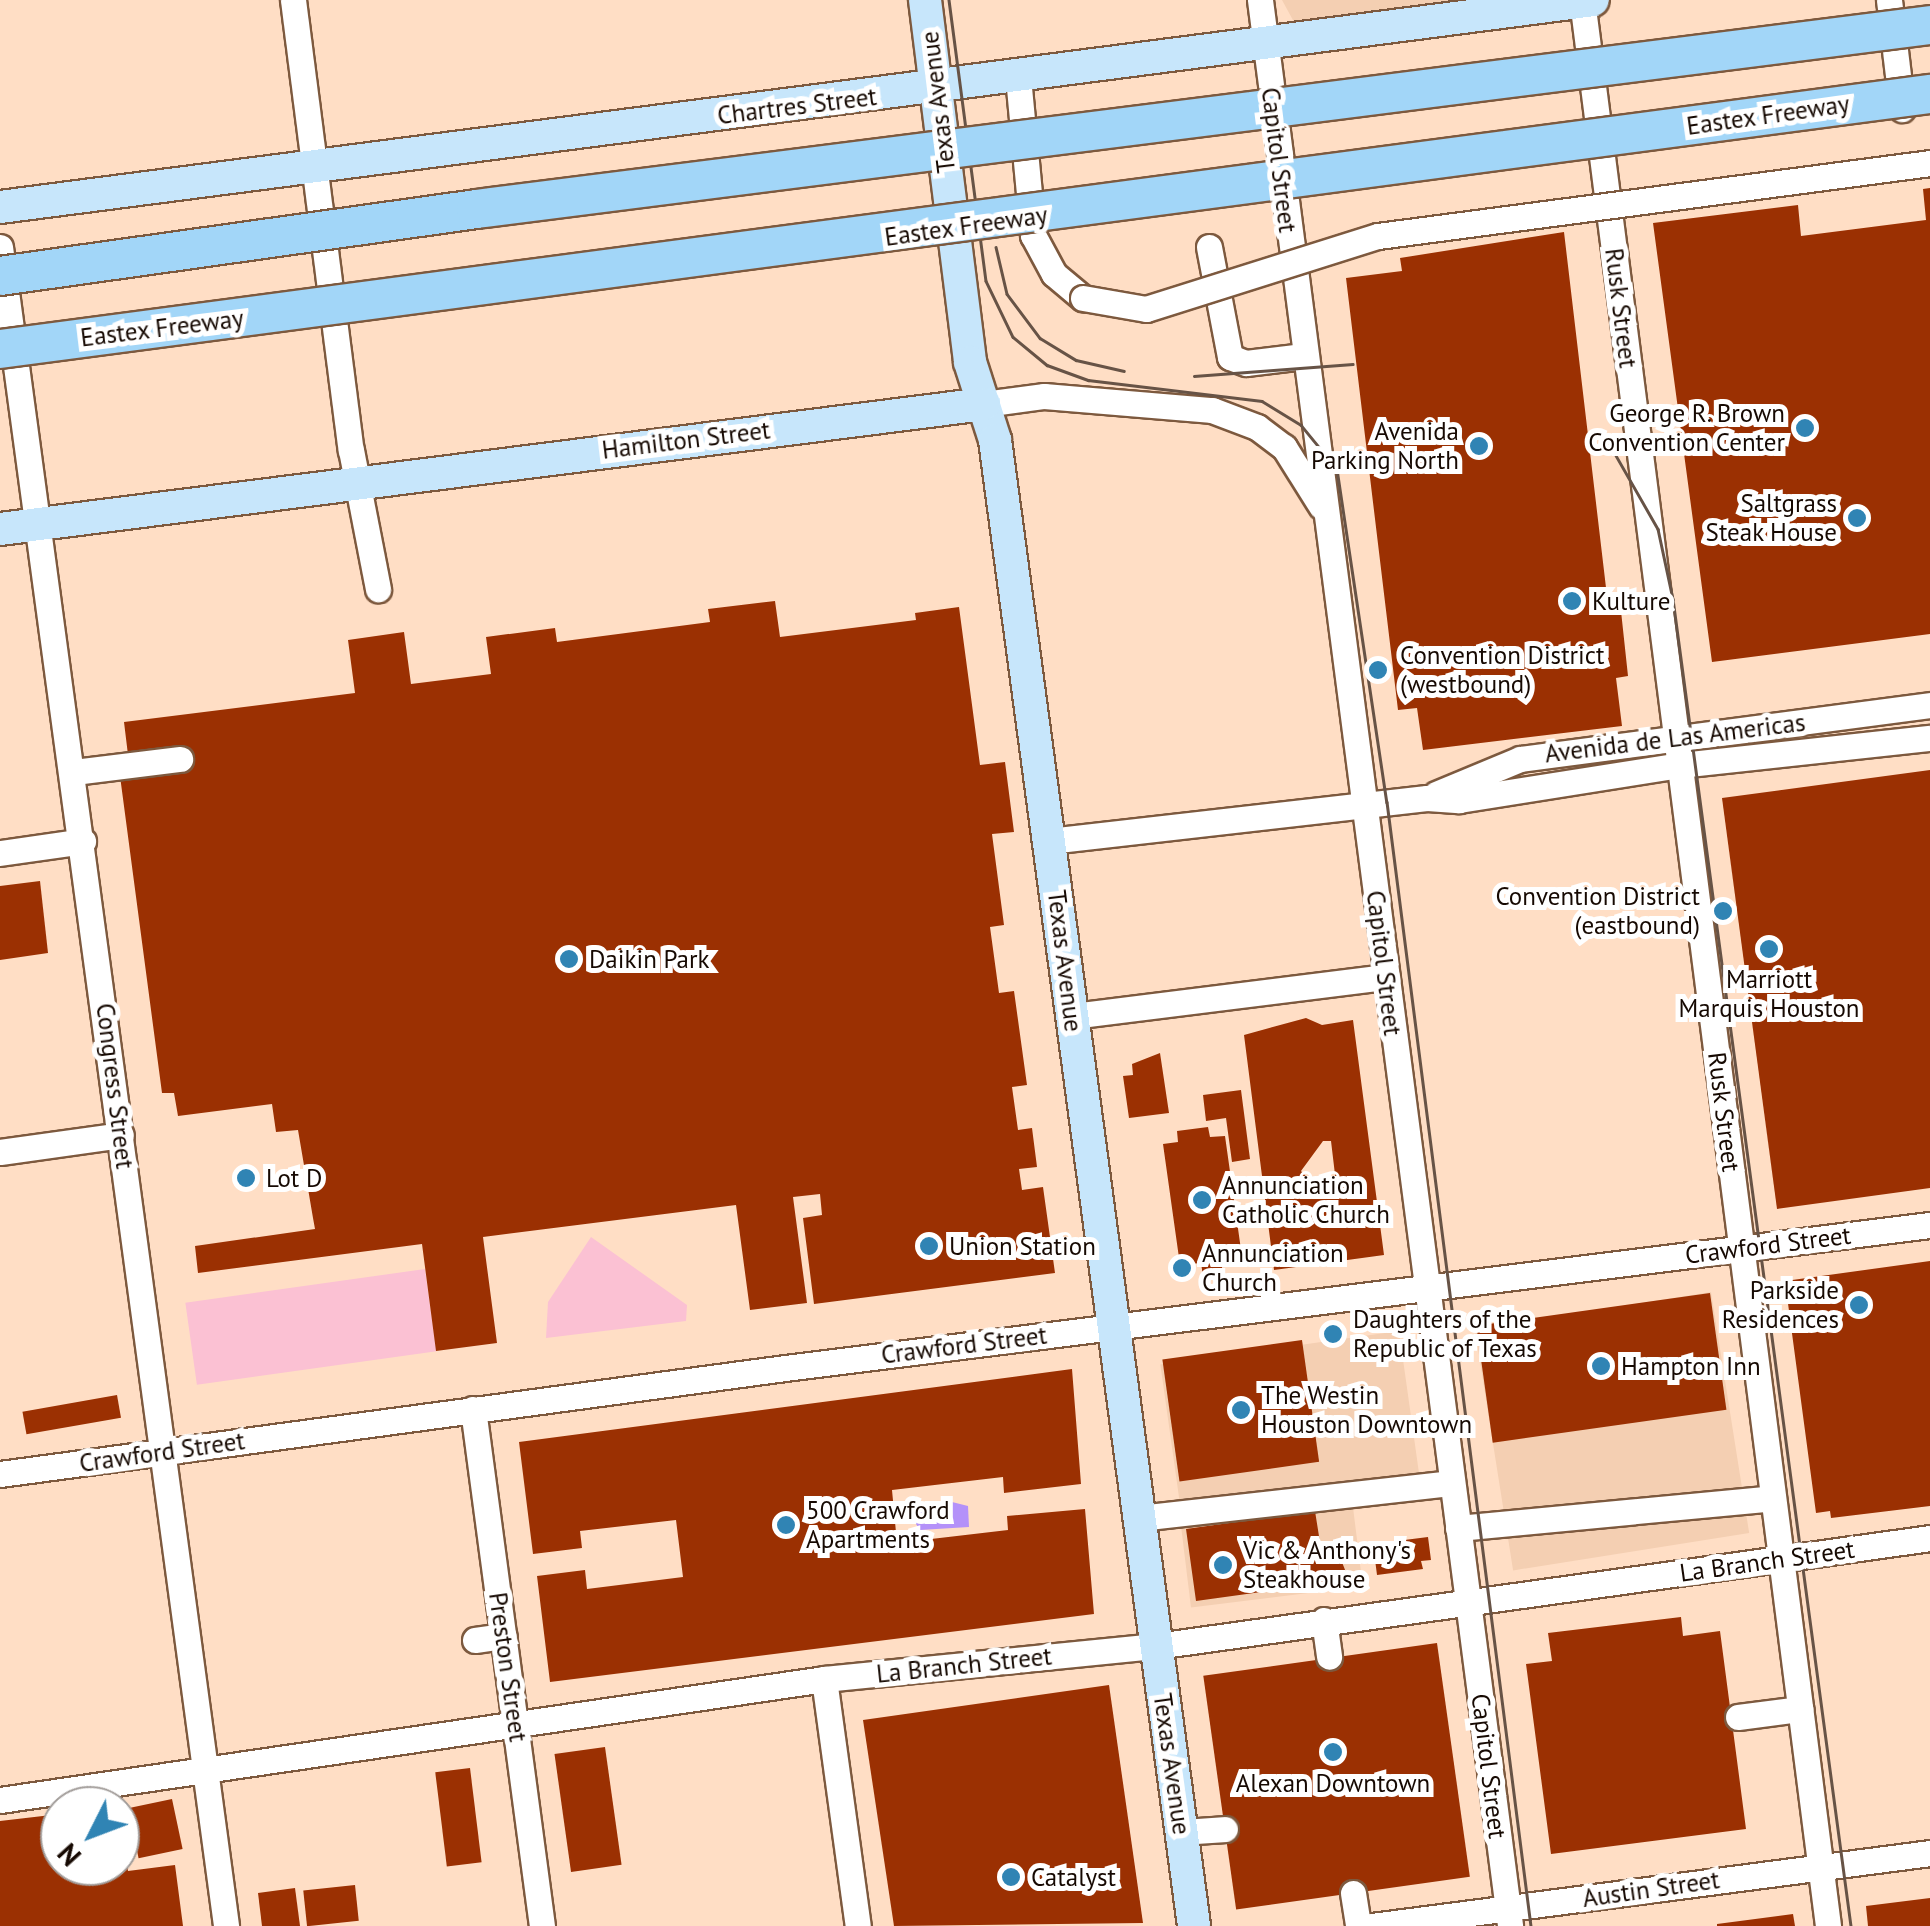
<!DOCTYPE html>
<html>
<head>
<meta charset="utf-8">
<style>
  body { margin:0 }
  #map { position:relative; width:1930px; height:1926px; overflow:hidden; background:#ffdec5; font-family:"PT Sans",sans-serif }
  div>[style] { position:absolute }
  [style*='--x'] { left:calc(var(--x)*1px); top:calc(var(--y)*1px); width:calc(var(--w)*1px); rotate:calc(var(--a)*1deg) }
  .built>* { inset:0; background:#f4cfb2; transform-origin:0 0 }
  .green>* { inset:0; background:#fbc1d3; transform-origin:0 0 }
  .water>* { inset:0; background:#b491f9 }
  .building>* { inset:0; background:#9b3002; transform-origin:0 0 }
  .roads { filter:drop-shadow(2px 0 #7d593e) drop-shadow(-2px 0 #7d593e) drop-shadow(0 2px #7d593e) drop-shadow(0 -2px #7d593e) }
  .minor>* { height:25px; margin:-12.5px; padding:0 12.5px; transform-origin:12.5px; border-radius:12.5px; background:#fff }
  .major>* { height:32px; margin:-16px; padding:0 16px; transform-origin:16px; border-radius:16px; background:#c7e6fb }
  .tram>* { height:2.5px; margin:-1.25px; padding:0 1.25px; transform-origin:1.25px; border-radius:1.25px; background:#675346 }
  .bridges { filter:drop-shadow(2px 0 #7d593e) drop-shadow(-2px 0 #7d593e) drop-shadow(0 2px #7d593e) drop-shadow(0 -2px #7d593e) }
  .minor-bridge>* { height:25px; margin:-12.5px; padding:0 12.5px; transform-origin:12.5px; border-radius:12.5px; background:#fff }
  .highway-bridge>* { height:38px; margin:-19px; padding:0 19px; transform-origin:19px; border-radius:19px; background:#a2d6f8 }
  .dots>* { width:28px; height:28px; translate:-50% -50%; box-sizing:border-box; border:5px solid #fff; border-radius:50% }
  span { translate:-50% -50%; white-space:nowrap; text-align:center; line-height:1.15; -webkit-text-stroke:10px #fff; paint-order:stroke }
  .street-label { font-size:25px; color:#160902 }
  .poi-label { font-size:25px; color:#160902 }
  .right { translate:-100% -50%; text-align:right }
  .left { translate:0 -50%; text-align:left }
  .north { position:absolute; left:40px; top:1786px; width:100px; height:100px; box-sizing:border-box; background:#fff; border:2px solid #a29d9a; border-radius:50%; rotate:228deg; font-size:28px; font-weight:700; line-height:40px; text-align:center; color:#160902 }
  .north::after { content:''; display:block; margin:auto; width:35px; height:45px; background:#3084b4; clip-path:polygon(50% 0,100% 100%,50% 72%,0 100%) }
</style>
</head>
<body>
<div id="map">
  <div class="built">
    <div style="clip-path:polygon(1282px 0,1479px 0,1294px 22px)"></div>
    <div style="left:1711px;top:1292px;width:244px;height:239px;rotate:81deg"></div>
    <div style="left:1399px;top:1331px;width:146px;height:241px;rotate:82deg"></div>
    <div style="left:1352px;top:1499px;width:88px;height:173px;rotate:83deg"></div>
  </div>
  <div class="green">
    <div style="clip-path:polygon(591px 1237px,687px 1305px,686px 1321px,546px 1338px,548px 1302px)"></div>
    <div style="left:425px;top:1269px;width:83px;height:242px;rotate:82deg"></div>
  </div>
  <div class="water">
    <div style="clip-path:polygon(952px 1502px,968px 1506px,969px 1527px,920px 1530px,914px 1521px,918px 1511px)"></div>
  </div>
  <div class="building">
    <div style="clip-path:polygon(1930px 188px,1930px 634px,1712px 662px,1653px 223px,1798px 205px,1801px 236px,1926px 220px,1923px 189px)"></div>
    <div style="clip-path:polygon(1564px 232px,1609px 613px,1621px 611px,1628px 676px,1616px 678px,1622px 726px,1423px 750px,1417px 708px,1398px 710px,1346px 278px,1402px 271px,1400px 258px)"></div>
    <div style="clip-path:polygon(775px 601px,780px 637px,916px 620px,915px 613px,959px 607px,980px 765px,1005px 762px,1014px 832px,992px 834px,1004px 925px,990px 927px,999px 993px,1014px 991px,1027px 1085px,1012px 1087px,1018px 1130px,1032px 1128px,1037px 1167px,1019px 1169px,1022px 1190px,1043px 1187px,1055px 1273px,814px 1304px,803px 1218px,822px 1215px,820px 1194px,793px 1197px,807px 1303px,750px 1310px,736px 1205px,483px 1237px,497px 1343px,436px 1351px,422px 1244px,198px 1273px,195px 1246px,315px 1229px,313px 1218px,298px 1130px,276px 1132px,272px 1104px,178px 1116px,174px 1093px,162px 1093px,120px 776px,189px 767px,186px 747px,128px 755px,124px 722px,355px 693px,348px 640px,404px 632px,411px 684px,491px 674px,486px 637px,555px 628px,557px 642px,710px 622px,708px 609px)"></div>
    <div style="clip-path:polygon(1930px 770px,1930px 1188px,1777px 1209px,1722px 798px)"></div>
    <div style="clip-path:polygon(40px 881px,48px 953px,0 960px,0 886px)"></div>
    <div style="clip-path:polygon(evenodd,1306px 1018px,1322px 1025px,1353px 1020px,1384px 1255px,1274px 1270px,1244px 1035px,1306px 1018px,1323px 1141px,1331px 1141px,1336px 1183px,1322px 1194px,1301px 1171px,1323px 1141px)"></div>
    <div style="clip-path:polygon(1160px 1053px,1169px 1113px,1129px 1118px,1123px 1076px,1133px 1075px,1132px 1064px)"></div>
    <div style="clip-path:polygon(1241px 1090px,1250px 1159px,1232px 1162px,1226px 1118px,1206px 1121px,1203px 1095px)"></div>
    <div style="clip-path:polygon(1208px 1127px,1210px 1137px,1225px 1136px,1242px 1257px,1221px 1260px,1223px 1274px,1203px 1276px,1201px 1263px,1180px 1265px,1163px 1144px,1178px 1142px,1177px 1131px)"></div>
    <div style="clip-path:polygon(1930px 1261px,1930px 1506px,1831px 1518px,1830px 1511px,1816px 1513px,1785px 1281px)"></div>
    <div style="left:1710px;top:1293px;width:118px;height:236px;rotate:82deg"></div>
    <div style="left:1302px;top:1340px;width:123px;height:141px;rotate:82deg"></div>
    <div style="clip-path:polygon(1072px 1369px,1081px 1484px,1004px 1493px,1003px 1477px,892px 1490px,897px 1543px,1008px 1530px,1007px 1516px,1085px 1509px,1094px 1614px,550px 1682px,537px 1576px,585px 1570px,587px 1589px,683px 1577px,676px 1520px,580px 1531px,582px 1548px,533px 1554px,519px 1442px)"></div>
    <div style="left:117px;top:1395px;width:23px;height:96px;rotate:80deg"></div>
    <div style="clip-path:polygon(1315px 1511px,1322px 1555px,1338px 1552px,1349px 1580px,1196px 1601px,1186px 1529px)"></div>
    <div style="clip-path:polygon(1428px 1537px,1431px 1560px,1421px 1561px,1423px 1569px,1377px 1575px,1373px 1544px)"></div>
    <div style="clip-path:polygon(1681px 1617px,1683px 1636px,1720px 1631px,1746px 1829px,1551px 1854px,1526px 1664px,1552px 1661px,1548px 1633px)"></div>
    <div style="left:1437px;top:1643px;width:236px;height:236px;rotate:82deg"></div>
    <div style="clip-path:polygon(1109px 1685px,1143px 1923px,894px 1926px,863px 1720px)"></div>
    <div style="left:605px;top:1747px;width:119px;height:51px;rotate:82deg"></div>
    <div style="left:470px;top:1768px;width:95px;height:35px;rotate:83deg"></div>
    <div style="left:172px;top:1799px;width:51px;height:45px;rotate:78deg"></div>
    <div style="clip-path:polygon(60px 1814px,60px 1866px,120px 1866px,122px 1825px,128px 1871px,175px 1865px,183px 1926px,0 1926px,0 1821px)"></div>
    <div style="left:355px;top:1885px;width:36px;height:52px;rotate:84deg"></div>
    <div style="clip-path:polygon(295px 1888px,300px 1926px,262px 1926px,258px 1893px)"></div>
    <div style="clip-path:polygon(1930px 1898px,1930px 1926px,1868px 1926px,1866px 1906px)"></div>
    <div style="clip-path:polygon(1793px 1914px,1795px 1926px,1717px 1926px,1717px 1924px)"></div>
  </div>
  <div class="roads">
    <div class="minor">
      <div style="--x:293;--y:0;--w:454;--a:82.7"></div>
      <div style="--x:351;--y:450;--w:142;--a:79"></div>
      <div style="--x:1260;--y:0;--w:1942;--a:82.6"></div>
      <div style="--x:1582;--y:0;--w:1942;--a:82.72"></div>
      <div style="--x:1889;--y:0;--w:110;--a:83.2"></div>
      <div style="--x:1018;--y:77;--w:159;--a:84.6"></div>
      <div style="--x:1033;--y:235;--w:44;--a:61.7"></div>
      <div style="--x:1054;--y:274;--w:38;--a:40"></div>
      <div style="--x:0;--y:247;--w:1694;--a:82.33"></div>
      <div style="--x:1209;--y:247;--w:112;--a:79.2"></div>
      <div style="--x:1230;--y:357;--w:17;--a:21"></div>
      <div style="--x:1246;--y:363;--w:58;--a:-6.9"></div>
      <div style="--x:984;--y:404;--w:61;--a:-7.6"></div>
      <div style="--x:1044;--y:396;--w:169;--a:4.8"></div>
      <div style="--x:1212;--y:410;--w:48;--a:20.7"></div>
      <div style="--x:1257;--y:427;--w:34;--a:37"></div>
      <div style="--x:1284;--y:447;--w:70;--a:57.9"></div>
      <div style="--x:74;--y:772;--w:107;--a:-7"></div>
      <div style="--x:1436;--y:794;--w:91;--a:-22.6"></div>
      <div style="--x:1520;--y:759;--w:414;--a:-7.5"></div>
      <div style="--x:1049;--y:841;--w:380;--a:-6.5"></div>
      <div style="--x:1427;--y:798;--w:32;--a:4"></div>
      <div style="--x:1459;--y:800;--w:224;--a:-9"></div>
      <div style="--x:1680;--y:765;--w:251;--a:-6.2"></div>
      <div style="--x:0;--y:853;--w:84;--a:-8.2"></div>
      <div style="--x:1072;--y:1016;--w:316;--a:-7.1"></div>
      <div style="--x:0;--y:1152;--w:122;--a:-8"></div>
      <div style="--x:473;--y:1409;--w:522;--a:82.4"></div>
      <div style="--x:0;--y:1474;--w:792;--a:-7.69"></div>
      <div style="--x:785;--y:1368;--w:1154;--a:-7.12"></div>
      <div style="--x:1139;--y:1518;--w:315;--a:-6.4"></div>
      <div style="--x:1458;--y:1528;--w:316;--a:-5.4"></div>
      <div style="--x:1324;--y:1620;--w:37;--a:82"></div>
      <div style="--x:475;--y:1640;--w:29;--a:-8"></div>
      <div style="--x:824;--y:1679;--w:249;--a:82.2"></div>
      <div style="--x:1738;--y:1717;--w:63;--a:-7.4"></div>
      <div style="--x:0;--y:1800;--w:833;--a:-8.35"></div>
      <div style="--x:824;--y:1679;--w:334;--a:-5.7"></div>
      <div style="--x:1156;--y:1646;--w:781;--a:-7.94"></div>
      <div style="--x:1181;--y:1832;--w:44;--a:-3.9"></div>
      <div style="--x:1353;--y:1893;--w:33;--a:81"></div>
      <div style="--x:1372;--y:1926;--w:563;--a:-7.45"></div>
    </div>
    <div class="major">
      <div style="--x:925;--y:0;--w:365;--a:82.9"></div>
      <div style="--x:970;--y:362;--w:82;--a:72.2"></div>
      <div style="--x:995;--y:440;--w:1499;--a:82.37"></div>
      <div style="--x:0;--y:207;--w:1606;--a:-7.4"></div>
      <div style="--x:0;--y:529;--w:992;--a:-7.24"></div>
    </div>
  </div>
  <div class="tram">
    <div style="--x:949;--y:0;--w:283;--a:82.5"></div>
    <div style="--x:986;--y:281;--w:62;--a:64.3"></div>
    <div style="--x:1013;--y:337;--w:44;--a:39.5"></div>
    <div style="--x:1047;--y:365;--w:44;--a:20.1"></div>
    <div style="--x:1088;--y:380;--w:175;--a:6.9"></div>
    <div style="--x:1262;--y:401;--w:46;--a:31.6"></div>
    <div style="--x:1301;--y:425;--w:57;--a:50.7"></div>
    <div style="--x:1337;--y:469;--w:337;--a:81.5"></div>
    <div style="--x:1387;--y:802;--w:1133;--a:82.7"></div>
    <div style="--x:996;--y:247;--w:48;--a:76.8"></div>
    <div style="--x:1007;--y:294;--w:55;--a:53.1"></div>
    <div style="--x:1040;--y:338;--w:42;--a:31.4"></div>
    <div style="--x:1076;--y:360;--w:49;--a:12.9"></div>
    <div style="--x:1194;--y:376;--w:159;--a:-4.3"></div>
    <div style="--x:1614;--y:452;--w:89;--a:60.3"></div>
    <div style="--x:1658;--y:529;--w:72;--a:77.9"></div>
    <div style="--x:1673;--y:599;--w:1339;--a:82.36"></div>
  </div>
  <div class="bridges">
    <div class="minor-bridge">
      <div style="--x:1083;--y:298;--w:64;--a:9.9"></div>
      <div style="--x:1146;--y:309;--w:243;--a:-17.5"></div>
      <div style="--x:1378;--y:236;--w:557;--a:-7.53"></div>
    </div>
    <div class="highway-bridge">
      <div style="--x:0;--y:276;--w:481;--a:-8"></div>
      <div style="--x:476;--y:209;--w:1466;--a:-7.21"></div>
      <div style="--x:0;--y:349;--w:1947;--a:-7.53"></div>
    </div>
  </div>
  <div class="dots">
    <div style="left:1805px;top:428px;background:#3084b4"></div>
    <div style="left:1479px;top:446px;background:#3084b4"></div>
    <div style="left:1857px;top:518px;background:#3084b4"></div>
    <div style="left:1572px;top:601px;background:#3084b4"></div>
    <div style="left:1378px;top:670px;background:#3084b4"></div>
    <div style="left:1723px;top:911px;background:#3084b4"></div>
    <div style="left:1769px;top:949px;background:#3084b4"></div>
    <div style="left:569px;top:959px;background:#3084b4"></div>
    <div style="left:246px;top:1178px;background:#3084b4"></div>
    <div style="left:1202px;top:1200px;background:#3084b4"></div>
    <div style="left:929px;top:1246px;background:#3084b4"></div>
    <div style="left:1182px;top:1268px;background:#3084b4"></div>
    <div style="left:1859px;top:1305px;background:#3084b4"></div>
    <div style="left:1333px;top:1334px;background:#3084b4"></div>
    <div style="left:1601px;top:1366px;background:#3084b4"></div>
    <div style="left:1241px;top:1410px;background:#3084b4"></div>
    <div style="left:786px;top:1525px;background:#3084b4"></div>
    <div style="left:1223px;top:1565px;background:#3084b4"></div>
    <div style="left:1333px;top:1752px;background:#3084b4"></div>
    <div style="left:1011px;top:1877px;background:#3084b4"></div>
  </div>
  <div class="street-label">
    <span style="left:938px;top:102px;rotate:-97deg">Texas Avenue</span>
    <span style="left:797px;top:106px;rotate:-7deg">Chartres Street</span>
    <span style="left:1768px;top:115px;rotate:-8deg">Eastex Freeway</span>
    <span style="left:1279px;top:160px;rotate:83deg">Capitol Street</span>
    <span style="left:966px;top:226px;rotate:-8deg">Eastex Freeway</span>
    <span style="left:1621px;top:308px;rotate:83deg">Rusk Street</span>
    <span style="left:162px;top:328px;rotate:-7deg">Eastex Freeway</span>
    <span style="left:686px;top:440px;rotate:-7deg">Hamilton Street</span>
    <span style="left:1675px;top:738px;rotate:-7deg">Avenida de Las Americas</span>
    <span style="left:1065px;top:961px;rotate:83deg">Texas Avenue</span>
    <span style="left:1384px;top:963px;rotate:83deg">Capitol Street</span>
    <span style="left:115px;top:1086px;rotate:83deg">Congress Street</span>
    <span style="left:1724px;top:1112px;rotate:83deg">Rusk Street</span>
    <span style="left:1768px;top:1245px;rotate:-7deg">Crawford Street</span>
    <span style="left:964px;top:1345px;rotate:-7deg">Crawford Street</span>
    <span style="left:162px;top:1452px;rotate:-8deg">Crawford Street</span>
    <span style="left:1767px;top:1561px;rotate:-8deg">La Branch Street</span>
    <span style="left:964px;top:1665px;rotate:-6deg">La Branch Street</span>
    <span style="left:508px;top:1667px;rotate:82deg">Preston Street</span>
    <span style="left:1172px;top:1764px;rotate:82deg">Texas Avenue</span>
    <span style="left:1489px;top:1766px;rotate:83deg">Capitol Street</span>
    <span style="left:1651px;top:1889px;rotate:-8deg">Austin Street</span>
  </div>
  <div class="poi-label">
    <span class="right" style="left:1785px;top:428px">George R. Brown<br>Convention Center</span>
    <span class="right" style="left:1459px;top:446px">Avenida<br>Parking North</span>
    <span class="right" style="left:1837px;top:518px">Saltgrass<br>Steak House</span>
    <span class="left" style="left:1592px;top:601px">Kulture</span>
    <span class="left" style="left:1400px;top:670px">Convention District<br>(westbound)</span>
    <span class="right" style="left:1700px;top:911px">Convention District<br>(eastbound)</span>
    <span class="left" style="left:589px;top:959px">Daikin Park</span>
    <span style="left:1769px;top:994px">Marriott<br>Marquis Houston</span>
    <span class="left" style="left:266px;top:1178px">Lot D</span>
    <span class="left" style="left:1222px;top:1200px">Annunciation<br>Catholic Church</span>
    <span class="left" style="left:949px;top:1246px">Union Station</span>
    <span class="left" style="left:1202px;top:1268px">Annunciation<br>Church</span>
    <span class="right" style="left:1839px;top:1305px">Parkside<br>Residences</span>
    <span class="left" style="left:1353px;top:1334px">Daughters of the<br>Republic of Texas</span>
    <span class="left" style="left:1621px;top:1366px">Hampton Inn</span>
    <span class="left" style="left:1261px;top:1410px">The Westin<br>Houston Downtown</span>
    <span class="left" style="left:806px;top:1525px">500 Crawford<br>Apartments</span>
    <span class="left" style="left:1243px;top:1565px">Vic &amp; Anthony's<br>Steakhouse</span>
    <span style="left:1333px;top:1783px">Alexan Downtown</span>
    <span class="left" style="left:1031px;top:1877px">Catalyst</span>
  </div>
  <div class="north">N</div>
</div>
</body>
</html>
